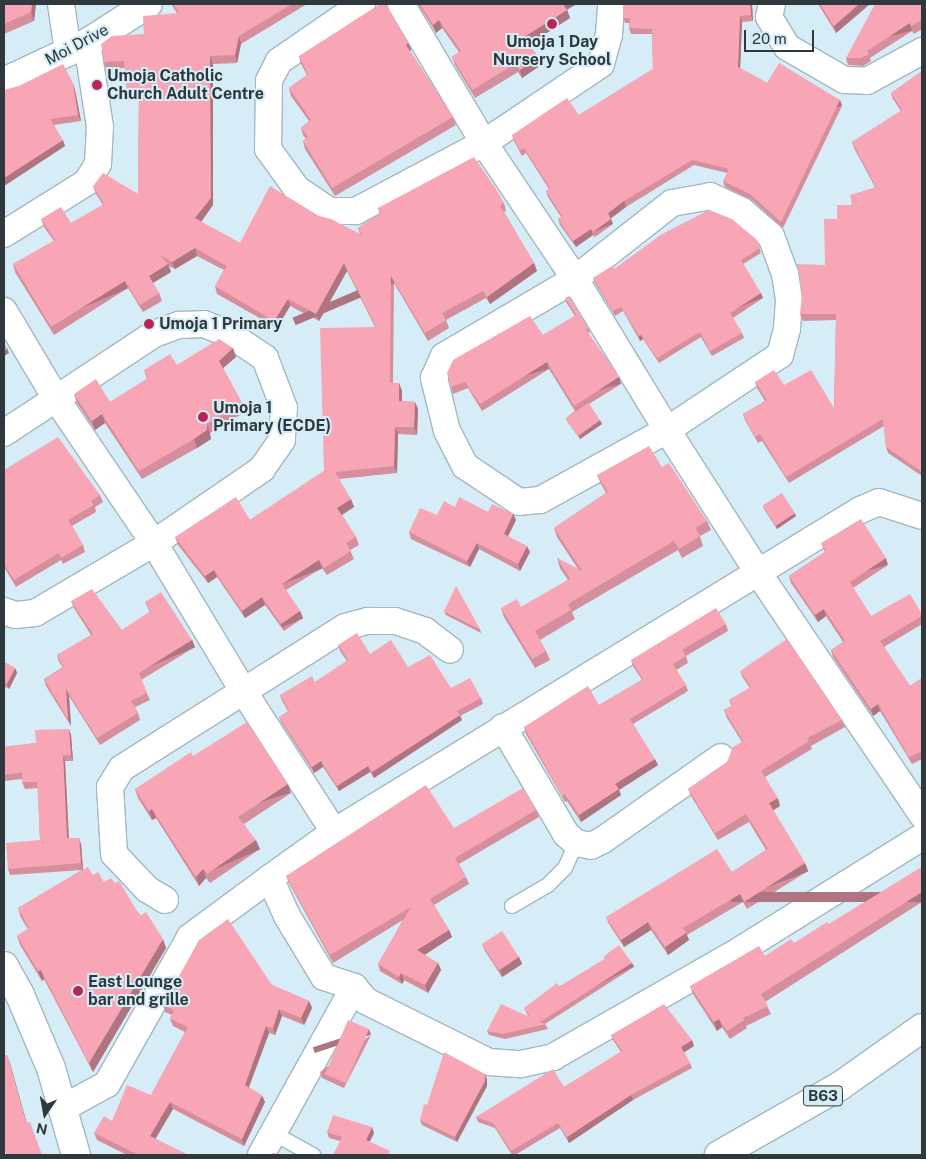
<!DOCTYPE html>
<html>
<head>
<meta charset="utf-8">
<style>
  body { margin:0 }
  #map { position:relative; width:926px; height:1159px; overflow:hidden; background:#d6edf7; font-family:"Public Sans",sans-serif }
  div>[style] { position:absolute }
  [style*='--x'] { left:calc(var(--x)*1px); top:calc(var(--y)*1px); width:calc(var(--w)*1px); rotate:calc(var(--a)*1deg) }
  .roads { filter:drop-shadow(1px 0 #a2b7c1) drop-shadow(-1px 0 #a2b7c1) drop-shadow(0 1px #a2b7c1) drop-shadow(0 -1px #a2b7c1) }
  .lane>* { height:14px; margin:-7px; padding:0 7px; transform-origin:7px; border-radius:7px; background:#fff }
  .street>* { height:26px; margin:-13px; padding:0 13px; transform-origin:13px; border-radius:13px; background:#fff }
  .secondary>* { height:28px; margin:-14px; padding:0 14px; transform-origin:14px; border-radius:14px; background:#fff }
  .highway>* { height:28px; margin:-14px; padding:0 14px; transform-origin:14px; border-radius:14px; background:#fff }
  .wall>* { inset:0; background:#d58f9c }
  .shaded-wall>* { inset:0; background:#ae747f; transform-origin:0 0 }
  .building>* { inset:0; background:#f8a6b5; transform-origin:0 0 }
  .dots>* { width:14px; height:14px; translate:-50% -50%; box-sizing:border-box; border:2px solid #d6edf7; border-radius:50% }
  span { translate:-50% -50%; white-space:nowrap; text-align:center; line-height:1.15; -webkit-text-stroke:4px #d6edf7; paint-order:stroke }
  .shield-label span { padding:1px 4px; background:#d6edf7; border:1px solid; border-radius:4px; -webkit-text-stroke-width:0 }
  .shield-label { font-size:15px; color:#2f383c; font-weight:700 }
  .poi-label { font-size:16px; color:#2f383c; font-weight:700 }
  .left { translate:0 -50%; text-align:left }
  .street-label { font-size:16px; color:#2f383c }
  .frame { position:absolute; inset:0; border:5px solid #2f383c; pointer-events:none }
  .north { position:absolute; left:20px; top:1089px; width:50px; height:50px; -webkit-text-stroke:4px #d6edf7; paint-order:stroke; rotate:192deg; font-size:14px; font-weight:700; line-height:20px; text-align:center; color:#2f383c }
  .north::after { content:''; display:block; margin:auto; width:18px; height:22px; background:#2f383c; clip-path:polygon(50% 0,100% 100%,50% 72%,0 100%) }
  .scale { position:absolute; left:744px; top:30px; width:70px; height:22px; box-sizing:border-box; border:2px solid #2f383c; border-top:0; padding-left:6px; font-size:15px; line-height:18px; white-space:nowrap; color:#2f383c; -webkit-text-stroke:4px #d6edf7; paint-order:stroke }
</style>
</head>
<body>
<div id="map">
  <div class="roads">
    <div class="lane">
      <div style="--x:512;--y:906;--w:42;--a:-30.3"></div>
      <div style="--x:548;--y:885;--w:24;--a:-45"></div>
      <div style="--x:565;--y:868;--w:27;--a:-66"></div>
      <div style="--x:273;--y:1133;--w:46;--a:28.8"></div>
    </div>
    <div class="street">
      <div style="--x:61;--y:4;--w:49;--a:81.7"></div>
      <div style="--x:362;--y:4;--w:101;--a:145.5"></div>
      <div style="--x:279;--y:61;--w:22;--a:117"></div>
      <div style="--x:269;--y:81;--w:68;--a:90.8"></div>
      <div style="--x:268;--y:149;--w:49;--a:54.1"></div>
      <div style="--x:297;--y:189;--w:40;--a:34"></div>
      <div style="--x:330;--y:211;--w:26;--a:0"></div>
      <div style="--x:356;--y:211;--w:145;--a:-28"></div>
      <div style="--x:484;--y:143;--w:141;--a:-34"></div>
      <div style="--x:601;--y:64;--w:30;--a:-75"></div>
      <div style="--x:609;--y:35;--w:31;--a:-86"></div>
      <div style="--x:401;--y:4;--w:162;--a:59.2"></div>
      <div style="--x:484;--y:143;--w:164;--a:56.2"></div>
      <div style="--x:575;--y:279;--w:177;--a:58.6"></div>
      <div style="--x:667;--y:430;--w:167;--a:57.4"></div>
      <div style="--x:757;--y:571;--w:295;--a:55.9"></div>
      <div style="--x:772;--y:4;--w:13;--a:103"></div>
      <div style="--x:769;--y:17;--w:35;--a:59"></div>
      <div style="--x:787;--y:47;--w:66;--a:30.1"></div>
      <div style="--x:844;--y:80;--w:23;--a:2"></div>
      <div style="--x:867;--y:81;--w:63;--a:-28.6"></div>
      <div style="--x:710;--y:196;--w:35;--a:25"></div>
      <div style="--x:742;--y:211;--w:38;--a:41"></div>
      <div style="--x:771;--y:236;--w:40;--a:69.8"></div>
      <div style="--x:785;--y:274;--w:26;--a:81"></div>
      <div style="--x:789;--y:300;--w:29;--a:94"></div>
      <div style="--x:787;--y:329;--w:27;--a:105"></div>
      <div style="--x:780;--y:355;--w:136;--a:146.4"></div>
      <div style="--x:667;--y:430;--w:145;--a:151.1"></div>
      <div style="--x:540;--y:500;--w:21;--a:175"></div>
      <div style="--x:519;--y:502;--w:65;--a:-146.3"></div>
      <div style="--x:465;--y:466;--w:39;--a:-117"></div>
      <div style="--x:447;--y:431;--w:55;--a:-103.8"></div>
      <div style="--x:434;--y:378;--w:24;--a:-66"></div>
      <div style="--x:444;--y:356;--w:152;--a:-30.4"></div>
      <div style="--x:575;--y:279;--w:123;--a:-38.1"></div>
      <div style="--x:672;--y:203;--w:39;--a:-10"></div>
      <div style="--x:4;--y:234;--w:98;--a:-32.1"></div>
      <div style="--x:87;--y:182;--w:21;--a:-59"></div>
      <div style="--x:98;--y:164;--w:37;--a:-87"></div>
      <div style="--x:100;--y:127;--w:85;--a:-98.8"></div>
      <div style="--x:4;--y:311;--w:100;--a:59.3"></div>
      <div style="--x:55;--y:397;--w:176;--a:55.9"></div>
      <div style="--x:154;--y:543;--w:170;--a:58.9"></div>
      <div style="--x:242;--y:689;--w:170;--a:57.2"></div>
      <div style="--x:4;--y:433;--w:180;--a:-33.4"></div>
      <div style="--x:154;--y:334;--w:27;--a:-20"></div>
      <div style="--x:179;--y:325;--w:25;--a:-2"></div>
      <div style="--x:204;--y:324;--w:27;--a:22"></div>
      <div style="--x:229;--y:334;--w:43;--a:33.7"></div>
      <div style="--x:265;--y:358;--w:53;--a:69.2"></div>
      <div style="--x:284;--y:408;--w:32;--a:94"></div>
      <div style="--x:282;--y:440;--w:35;--a:125"></div>
      <div style="--x:262;--y:469;--w:131;--a:145.6"></div>
      <div style="--x:154;--y:543;--w:138;--a:149.5"></div>
      <div style="--x:35;--y:613;--w:20;--a:174"></div>
      <div style="--x:15;--y:615;--w:12;--a:-160"></div>
      <div style="--x:922;--y:516;--w:45;--a:-162"></div>
      <div style="--x:879;--y:502;--w:21;--a:157"></div>
      <div style="--x:860;--y:510;--w:617;--a:148.53"></div>
      <div style="--x:334;--y:832;--w:79;--a:144.3"></div>
      <div style="--x:270;--y:878;--w:42;--a:65.9"></div>
      <div style="--x:287;--y:916;--w:71;--a:58.8"></div>
      <div style="--x:324;--y:977;--w:32;--a:18"></div>
      <div style="--x:354;--y:987;--w:18;--a:49"></div>
      <div style="--x:366;--y:1001;--w:137;--a:26.4"></div>
      <div style="--x:489;--y:1062;--w:32;--a:4"></div>
      <div style="--x:521;--y:1064;--w:33;--a:-12"></div>
      <div style="--x:553;--y:1057;--w:218;--a:-29.7"></div>
      <div style="--x:742;--y:949;--w:212;--a:-31.9"></div>
      <div style="--x:503;--y:727;--w:124;--a:59.5"></div>
      <div style="--x:566;--y:834;--w:13;--a:42"></div>
      <div style="--x:576;--y:843;--w:15;--a:11"></div>
      <div style="--x:591;--y:846;--w:13;--a:-27"></div>
      <div style="--x:603;--y:840;--w:144;--a:-35.1"></div>
      <div style="--x:165;--y:900;--w:21;--a:-149"></div>
      <div style="--x:147;--y:889;--w:48;--a:-133.3"></div>
      <div style="--x:114;--y:854;--w:67;--a:-93.4"></div>
      <div style="--x:110;--y:787;--w:22;--a:-58"></div>
      <div style="--x:122;--y:768;--w:264;--a:-32.3"></div>
      <div style="--x:345;--y:627;--w:24;--a:-15"></div>
      <div style="--x:368;--y:621;--w:27;--a:0"></div>
      <div style="--x:395;--y:621;--w:32;--a:18"></div>
      <div style="--x:425;--y:631;--w:31;--a:37"></div>
      <div style="--x:63;--y:1108;--w:50;--a:-28.6"></div>
      <div style="--x:107;--y:1084;--w:169;--a:-60.5"></div>
      <div style="--x:190;--y:937;--w:99;--a:-36.4"></div>
      <div style="--x:261;--y:1155;--w:192;--a:-61"></div>
    </div>
    <div class="secondary">
      <div style="--x:4;--y:82;--w:92;--a:-25.2"></div>
      <div style="--x:87;--y:43;--w:72;--a:-32.6"></div>
      <div style="--x:4;--y:966;--w:33;--a:61"></div>
      <div style="--x:20;--y:995;--w:79;--a:67"></div>
      <div style="--x:51;--y:1068;--w:91;--a:74"></div>
    </div>
    <div class="highway">
      <div style="--x:719;--y:1155;--w:139;--a:-29.7"></div>
      <div style="--x:840;--y:1086;--w:100;--a:-35.3"></div>
    </div>
  </div>
  <div class="wall">
    <div style="clip-path:polygon(4px 4px,36px 4px,34px 21px,4px 34px)"></div>
    <div style="clip-path:polygon(171px 4px,307px 4px,241px 44px,237px 63px,213px 64px,213px 205px,201px 222px,240px 243px,319px 216px,360px 234px,358px 228px,380px 214px,378px 208px,504px 203px,506px 211px,504px 212px,534px 263px,537px 271px,490px 304px,486px 298px,446px 320px,449px 328px,428px 341px,394px 283px,393px 383px,399px 383px,402px 391px,402px 401px,415px 402px,418px 409px,417px 435px,398px 434px,397px 473px,339px 479px,354px 507px,342px 515px,356px 537px,359px 545px,350px 550px,354px 559px,327px 575px,322px 568px,286px 590px,300px 611px,303px 618px,284px 631px,265px 605px,245px 618px,217px 577px,208px 583px,178px 545px,175px 537px,250px 520px,324px 471px,375px 327px,347px 271px,319px 321px,290px 306px,277px 328px,217px 294px,215px 286px,224px 270px,197px 256px,175px 269px,169px 266px,171px 272px,153px 283px,159px 293px,162px 301px,143px 312px,128px 288px,54px 335px,15px 272px,13px 264px,54px 241px,44px 227px,41px 219px,71px 223px,103px 205px,96px 194px,93px 186px,138px 194px,139px 96px,130px 96px,127px 89px,125px 68px,106px 69px,104px 62px,144px 34px,177px 13px)"></div>
    <div style="clip-path:polygon(418px 4px,574px 4px,575px 5px,567px 9px,570px 18px,529px 44px,538px 57px,541px 65px,522px 78px,518px 72px,475px 98px,455px 65px,452px 57px,459px 52px,442px 28px,436px 33px)"></div>
    <div style="clip-path:polygon(623px 4px,752px 4px,753px 21px,742px 22px,740px 68px,767px 83px,840px 100px,842px 106px,783px 228px,752px 200px,725px 187px,723px 181px,727px 173px,694px 165px,626px 207px,611px 218px,613px 224px,595px 237px,593px 235px,576px 247px,560px 225px,558px 219px,561px 217px,548px 197px,546px 191px,549px 189px,526px 153px,522px 156px,514px 141px,512px 135px,579px 115px,653px 69px,652px 34px,631px 34px,629px 28px,629px 23px,625px 23px,623px 18px)"></div>
    <div style="clip-path:polygon(818px 4px,870px 4px,836px 33px)"></div>
    <div style="clip-path:polygon(922px 4px,922px 29px,914px 34px,912px 31px,870px 58px,871px 61px,863px 66px,848px 65px,846px 58px)"></div>
    <div style="clip-path:polygon(408px 43px,411px 50px,410px 51px,453px 117px,456px 125px,335px 196px,305px 149px,303px 141px,306px 139px,303px 135px,301px 128px,309px 121px,291px 96px,289px 88px,307px 75px,301px 64px,299px 56px)"></div>
    <div style="clip-path:polygon(922px 71px,922px 476px,888px 453px,886px 447px,884px 426px,789px 483px,762px 441px,758px 443px,745px 420px,743px 414px,765px 401px,757px 388px,755px 382px,784px 385px,834px 408px,836px 320px,803px 321px,800px 314px,825px 265px,837px 219px,875px 187px,854px 148px,852px 142px,901px 111px,893px 99px,891px 93px)"></div>
    <div style="clip-path:polygon(73px 83px,75px 90px,81px 121px,54px 125px,65px 146px,4px 186px,4px 90px)"></div>
    <div style="clip-path:polygon(757px 240px,761px 253px,743px 264px,763px 298px,733px 318px,742px 333px,744px 338px,712px 356px,701px 337px,659px 363px,643px 339px,640px 341px,623px 311px,615px 316px,595px 283px,593px 278px,614px 269px)"></div>
    <div style="clip-path:polygon(565px 298px,588px 328px,590px 332px,588px 333px,619px 377px,621px 384px,589px 404px,602px 424px,580px 439px,567px 421px,566px 418px,575px 411px,549px 369px,482px 411px,468px 388px,453px 394px,451px 387px,543px 335px,575px 316px,566px 302px)"></div>
    <div style="clip-path:polygon(233px 348px,236px 357px,223px 368px,242px 403px,245px 412px,210px 433px,211px 439px,197px 448px,142px 479px,105px 423px,95px 430px,77px 403px,74px 394px,110px 402px,147px 379px,144px 370px,177px 365px)"></div>
    <div style="clip-path:polygon(662px 467px,707px 521px,711px 530px,700px 536px,703px 546px,682px 558px,678px 550px,572px 612px,575px 619px,540px 640px,546px 651px,550px 660px,535px 668px,504px 617px,501px 608px,521px 607px,568px 580px,560px 568px,557px 558px,578px 569px,557px 537px,554px 528px,606px 493px,601px 484px,597px 475px)"></div>
    <div style="clip-path:polygon(4px 470px,100px 495px,103px 502px,95px 507px,96px 512px,72px 526px,83px 545px,85px 552px,63px 564px,61px 560px,16px 587px,4px 567px)"></div>
    <div style="clip-path:polygon(763px 506px,796px 516px,777px 529px,764px 509px)"></div>
    <div style="clip-path:polygon(455px 507px,488px 512px,513px 514px,516px 520px,508px 536px,530px 552px,520px 571px,479px 549px,470px 567px,411px 539px,409px 532px,437px 515px)"></div>
    <div style="clip-path:polygon(821px 543px,888px 565px,853px 588px,871px 616px,922px 614px,922px 624px,884px 647px,910px 686px,922px 678px,922px 759px,912px 764px,880px 711px,873px 716px,833px 657px,831px 650px,843px 642px,826px 616px,818px 622px,791px 583px,789px 576px,825px 552px)"></div>
    <div style="clip-path:polygon(71px 601px,122px 630px,150px 612px,145px 602px,192px 640px,195px 647px,141px 680px,150px 700px,135px 707px,138px 713px,140px 720px,100px 745px,69px 696px,71px 726px,46px 686px,44px 679px,63px 667px,59px 662px,57px 655px,91px 635px,74px 608px)"></div>
    <div style="clip-path:polygon(444px 611px,480px 629px,481px 633px,446px 615px)"></div>
    <div style="clip-path:polygon(726px 624px,728px 631px,686px 656px,688px 663px,676px 670px,686px 685px,688px 691px,633px 724px,658px 765px,619px 790px,621px 795px,581px 822px,567px 801px,565px 802px,526px 734px,524px 727px,599px 705px,642px 680px,633px 666px,631px 660px)"></div>
    <div style="clip-path:polygon(338px 645px,408px 667px,451px 688px,481px 698px,483px 704px,460px 716px,462px 720px,374px 778px,370px 772px,339px 791px,323px 767px,314px 773px,281px 722px,279px 717px,288px 711px,282px 701px,280px 695px,315px 682px,347px 661px,340px 651px)"></div>
    <div style="clip-path:polygon(4px 662px,15px 668px,17px 673px,9px 689px,4px 686px)"></div>
    <div style="clip-path:polygon(740px 671px,842px 720px,845px 727px,811px 746px,812px 749px,765px 777px,780px 806px,773px 810px,805px 863px,808px 871px,747px 909px,743px 902px,687px 935px,689px 940px,668px 955px,651px 930px,624px 947px,609px 924px,606px 917px,732px 872px,766px 850px,749px 822px,718px 840px,691px 796px,688px 789px,727px 762px,742px 742px,727px 718px,724px 710px,732px 706px,729px 700px,750px 688px,743px 678px)"></div>
    <div style="clip-path:polygon(69px 729px,71px 735px,73px 761px,65px 761px,69px 838px,81px 844px,83px 869px,104px 882px,115px 883px,166px 948px,93px 1072px,44px 979px,42px 981px,20px 945px,17px 936px,28px 929px,21px 918px,18px 908px,82px 870px,10px 875px,8px 869px,40px 840px,38px 788px,25px 789px,22px 782px,22px 779px,4px 781px,4px 747px,36px 743px)"></div>
    <div style="clip-path:polygon(193px 756px,291px 793px,244px 824px,260px 849px,210px 883px,206px 878px,199px 886px,156px 818px,152px 820px,138px 798px,135px 789px)"></div>
    <div style="clip-path:polygon(536px 810px,539px 817px,459px 864px,466px 877px,469px 884px,434px 905px,449px 930px,452px 937px,424px 955px,438px 963px,441px 970px,428px 993px,404px 980px,402px 984px,380px 971px,378px 964px,403px 920px,333px 963px,289px 883px,286px 876px,454px 828px)"></div>
    <div style="clip-path:polygon(922px 867px,922px 902px,765px 1002px,771px 1014px,746px 1026px,747px 1028px,730px 1039px,722px 1027px,717px 1031px,693px 994px,690px 986px,765px 956px,794px 943px,829px 924px)"></div>
    <div style="clip-path:polygon(482px 944px,519px 957px,522px 964px,502px 977px,485px 951px)"></div>
    <div style="clip-path:polygon(604px 956px,632px 963px,634px 967px,545px 1024px,548px 1029px,505px 1039px,489px 1035px,487px 1031px,528px 1016px,524px 1008px,605px 959px)"></div>
    <div style="clip-path:polygon(272px 985px,309px 1001px,312px 1008px,304px 1025px,282px 1016px,275px 1035px,269px 1033px,249px 1087px,265px 1102px,244px 1146px,173px 1109px,155px 1139px,188px 1155px,127px 1155px,97px 1140px,94px 1133px,151px 1095px,185px 1032px,173px 1026px,170px 1019px,172px 1015px,165px 1012px,163px 1005px)"></div>
    <div style="clip-path:polygon(371px 1035px,344px 1088px,322px 1078px,320px 1072px)"></div>
    <div style="clip-path:polygon(611px 1035px,694px 1046px,684px 1052px,690px 1063px,692px 1068px,633px 1100px,569px 1143px,560px 1128px,515px 1155px,512px 1155px,495px 1128px,478px 1122px,476px 1117px,564px 1087px,621px 1052px,613px 1040px)"></div>
    <div style="clip-path:polygon(487px 1079px,487px 1086px,457px 1142px,422px 1125px,420px 1120px,427px 1105px)"></div>
    <div style="clip-path:polygon(327px 1132px,374px 1133px,370px 1141px,340px 1141px,329px 1138px)"></div>
  </div>
  <div class="shaded-wall">
    <div style="clip-path:polygon(32px 4px,36px 4px,34px 21px,31px 12px)"></div>
    <div style="clip-path:polygon(562px 4px,574px 4px,575px 5px,565px 11px)"></div>
    <div style="clip-path:polygon(750px 4px,752px 4px,753px 21px,751px 15px)"></div>
    <div style="clip-path:polygon(859px 4px,870px 4px,836px 33px,834px 26px)"></div>
    <div style="clip-path:polygon(567px 10px,570px 18px,527px 46px,524px 37px)"></div>
    <div style="clip-path:polygon(740px 16px,742px 22px,740px 72px,738px 67px)"></div>
    <div style="clip-path:polygon(439px 20px,442px 28px,436px 33px,433px 25px)"></div>
    <div style="left:910px;top:23px;width:8px;height:51px;rotate:76deg"></div>
    <div style="clip-path:polygon(239px 36px,241px 44px,237px 63px,235px 55px)"></div>
    <div style="clip-path:polygon(408px 43px,411px 50px,408px 52px,406px 45px)"></div>
    <div style="clip-path:polygon(210px 56px,213px 64px,213px 205px,198px 226px,195px 218px)"></div>
    <div style="clip-path:polygon(538px 57px,541px 65px,522px 78px,520px 70px)"></div>
    <div style="clip-path:polygon(73px 83px,75px 90px,81px 121px,78px 115px)"></div>
    <div style="left:840px;top:100px;width:6px;height:136px;rotate:72deg"></div>
    <div style="clip-path:polygon(63px 140px,65px 146px,4px 186px,4px 178px)"></div>
    <div style="clip-path:polygon(624px 201px,626px 207px,610px 219px,608px 213px)"></div>
    <div style="left:611px;top:219px;width:5px;height:22px;rotate:68deg"></div>
    <div style="clip-path:polygon(591px 229px,593px 235px,576px 247px,573px 241px)"></div>
    <div style="clip-path:polygon(195px 248px,197px 256px,175px 269px,172px 262px)"></div>
    <div style="clip-path:polygon(344px 263px,347px 271px,319px 321px,316px 314px)"></div>
    <div style="clip-path:polygon(534px 263px,537px 271px,490px 304px,487px 297px)"></div>
    <div style="clip-path:polygon(168px 264px,171px 272px,151px 284px,149px 276px)"></div>
    <div style="left:391px;top:276px;width:8px;height:107px;rotate:67deg"></div>
    <div style="left:125px;top:281px;width:8px;height:87px;rotate:67deg"></div>
    <div style="left:761px;top:293px;width:5px;height:37px;rotate:68deg"></div>
    <div style="clip-path:polygon(288px 299px,290px 306px,277px 328px,274px 321px)"></div>
    <div style="clip-path:polygon(641px 335px,643px 339px,640px 341px,639px 336px)"></div>
    <div style="clip-path:polygon(7px 348px,9px 353px,4px 356px,4px 351px)"></div>
    <div style="clip-path:polygon(233px 348px,236px 357px,222px 369px,219px 361px)"></div>
    <div style="left:547px;top:362px;width:7px;height:79px;rotate:74deg"></div>
    <div style="left:619px;top:377px;width:7px;height:54px;rotate:74deg"></div>
    <div style="clip-path:polygon(399px 383px,402px 391px,402px 409px,399px 401px)"></div>
    <div style="clip-path:polygon(415px 402px,418px 409px,417px 435px,414px 427px)"></div>
    <div style="clip-path:polygon(102px 414px,105px 423px,95px 430px,92px 421px)"></div>
    <div style="clip-path:polygon(600px 420px,602px 424px,580px 439px,579px 436px)"></div>
    <div style="clip-path:polygon(207px 424px,210px 433px,211px 439px,197px 448px,194px 439px)"></div>
    <div style="clip-path:polygon(395px 427px,398px 434px,397px 473px,394px 466px)"></div>
    <div style="clip-path:polygon(351px 499px,354px 507px,340px 516px,337px 508px)"></div>
    <div style="clip-path:polygon(795px 513px,796px 516px,777px 529px,776px 525px)"></div>
    <div style="clip-path:polygon(513px 514px,516px 520px,506px 540px,504px 534px)"></div>
    <div style="clip-path:polygon(477px 543px,479px 549px,470px 567px,467px 561px)"></div>
    <div style="clip-path:polygon(527px 546px,530px 552px,520px 571px,518px 564px)"></div>
    <div style="left:886px;top:558px;width:7px;height:43px;rotate:74deg"></div>
    <div style="left:319px;top:560px;width:9px;height:44px;rotate:69deg"></div>
    <div style="clip-path:polygon(214px 570px,217px 577px,208px 583px,205px 576px)"></div>
    <div style="clip-path:polygon(262px 597px,265px 605px,245px 618px,242px 611px)"></div>
    <div style="clip-path:polygon(824px 609px,826px 616px,818px 622px,815px 615px)"></div>
    <div style="left:300px;top:611px;width:8px;height:23px;rotate:67deg"></div>
    <div style="left:192px;top:640px;width:8px;height:62px;rotate:67deg"></div>
    <div style="clip-path:polygon(15px 668px,17px 673px,9px 689px,7px 684px)"></div>
    <div style="clip-path:polygon(66px 689px,69px 696px,71px 726px,68px 719px)"></div>
    <div style="clip-path:polygon(878px 704px,880px 711px,873px 716px,871px 709px)"></div>
    <div style="clip-path:polygon(460px 715px,462px 720px,374px 778px,372px 772px)"></div>
    <div style="clip-path:polygon(69px 729px,71px 735px,73px 761px,71px 755px)"></div>
    <div style="clip-path:polygon(63px 755px,65px 761px,69px 845px,67px 838px)"></div>
    <div style="clip-path:polygon(655px 759px,658px 765px,619px 790px,621px 795px,581px 822px,579px 815px,615px 784px)"></div>
    <div style="clip-path:polygon(321px 761px,323px 767px,314px 773px,312px 767px)"></div>
    <div style="clip-path:polygon(368px 766px,370px 772px,339px 791px,337px 786px)"></div>
    <div style="left:288px;top:784px;width:9px;height:60px;rotate:72deg"></div>
    <div style="clip-path:polygon(778px 798px,780px 806px,772px 811px,769px 803px)"></div>
    <div style="clip-path:polygon(152px 809px,156px 818px,152px 820px,149px 811px)"></div>
    <div style="clip-path:polygon(79px 838px,81px 844px,83px 870px,81px 863px)"></div>
    <div style="left:256px;top:840px;width:10px;height:60px;rotate:66deg"></div>
    <div style="left:805px;top:863px;width:9px;height:72px;rotate:69deg"></div>
    <div style="clip-path:polygon(203px 869px,206px 878px,199px 886px,196px 877px)"></div>
    <div style="left:922px;top:892px;width:10px;height:191px;rotate:90deg"></div>
    <div style="clip-path:polygon(648px 922px,651px 930px,624px 947px,621px 940px)"></div>
    <div style="clip-path:polygon(449px 930px,452px 937px,420px 958px,417px 950px)"></div>
    <div style="clip-path:polygon(686px 933px,689px 940px,668px 955px,665px 947px)"></div>
    <div style="clip-path:polygon(163px 939px,166px 948px,93px 1072px,89px 1063px)"></div>
    <div style="clip-path:polygon(519px 957px,522px 964px,502px 977px,500px 970px)"></div>
    <div style="clip-path:polygon(438px 963px,441px 970px,428px 993px,425px 985px)"></div>
    <div style="left:632px;top:963px;width:4px;height:109px;rotate:63deg"></div>
    <div style="clip-path:polygon(41px 970px,44px 979px,42px 981px,38px 971px)"></div>
    <div style="clip-path:polygon(401px 973px,404px 980px,402px 984px,399px 977px)"></div>
    <div style="clip-path:polygon(309px 1001px,312px 1008px,304px 1025px,301px 1018px)"></div>
    <div style="clip-path:polygon(279px 1009px,282px 1016px,275px 1035px,273px 1028px)"></div>
    <div style="clip-path:polygon(719px 1019px,722px 1027px,717px 1031px,714px 1022px)"></div>
    <div style="clip-path:polygon(266px 1026px,269px 1033px,247px 1092px,245px 1085px)"></div>
    <div style="left:369px;top:1029px;width:6px;height:59px;rotate:72deg"></div>
    <div style="clip-path:polygon(692px 1040px,694px 1046px,683px 1053px,681px 1047px)"></div>
    <div style="clip-path:polygon(7px 1055px,10px 1063px,29px 1131px,26px 1123px)"></div>
    <div style="clip-path:polygon(485px 1074px,487px 1079px,487px 1086px,457px 1142px,455px 1137px)"></div>
    <div style="clip-path:polygon(262px 1095px,265px 1102px,244px 1146px,242px 1139px)"></div>
    <div style="clip-path:polygon(631px 1095px,633px 1100px,569px 1143px,567px 1137px)"></div>
    <div style="clip-path:polygon(170px 1102px,173px 1109px,153px 1143px,150px 1136px)"></div>
    <div style="clip-path:polygon(372px 1127px,374px 1133px,368px 1145px,366px 1140px)"></div>
  </div>
  <div class="building">
    <div style="clip-path:polygon(4px 4px,32px 4px,31px 12px,4px 24px)"></div>
    <div style="clip-path:polygon(173px 4px,292px 4px,239px 36px,235px 55px,210px 56px,211px 198px,195px 218px,240px 243px,270px 186px,319px 216px,331px 219px,362px 235px,358px 228px,381px 213px,378px 208px,474px 157px,496px 189px,504px 203px,500px 206px,534px 263px,487px 297px,483px 291px,442px 313px,446px 320px,425px 333px,391px 276px,390px 383px,399px 383px,399px 401px,415px 402px,414px 427px,395px 427px,394px 466px,335px 472px,351px 499px,337px 508px,356px 537px,346px 543px,351px 551px,324px 568px,319px 560px,282px 584px,300px 611px,281px 624px,262px 597px,242px 611px,214px 570px,205px 576px,175px 537px,236px 497px,250px 520px,324px 471px,320px 328px,376px 327px,344px 263px,316px 314px,288px 299px,274px 321px,215px 286px,227px 266px,195px 248px,172px 262px,160px 255px,168px 264px,149px 276px,159px 293px,140px 305px,125px 281px,51px 327px,13px 264px,55px 240px,41px 219px,61px 207px,71px 223px,104px 204px,93px 186px,103px 173px,138px 194px,139px 89px,127px 89px,124px 61px,104px 62px,101px 44px,112px 36px,144px 34px,143px 16px,179px 13px)"></div>
    <div style="clip-path:polygon(380px 4px,386px 4px,408px 43px,406px 45px,453px 117px,332px 188px,303px 141px,308px 137px,301px 128px,311px 120px,289px 88px,308px 75px,299px 56px)"></div>
    <div style="clip-path:polygon(420px 4px,563px 4px,567px 10px,524px 37px,538px 57px,520px 70px,515px 64px,472px 90px,452px 57px,461px 51px,439px 20px,433px 25px)"></div>
    <div style="clip-path:polygon(623px 4px,750px 4px,751px 15px,740px 16px,738px 67px,767px 83px,779px 63px,840px 100px,781px 222px,750px 194px,723px 181px,729px 169px,692px 160px,624px 201px,608px 213px,611px 219px,593px 232px,591px 229px,573px 241px,558px 219px,562px 216px,546px 191px,550px 188px,524px 148px,520px 150px,512px 135px,567px 98px,579px 115px,653px 69px,652px 29px,629px 28px,630px 18px,623px 18px)"></div>
    <div style="clip-path:polygon(820px 4px,859px 4px,834px 26px)"></div>
    <div style="clip-path:polygon(875px 4px,922px 4px,922px 20px,911px 26px,910px 23px,867px 51px,869px 54px,861px 58px,846px 58px)"></div>
    <div style="clip-path:polygon(63px 64px,73px 83px,78px 115px,50px 119px,63px 140px,4px 178px,4px 90px,19px 86px)"></div>
    <div style="clip-path:polygon(922px 71px,922px 472px,886px 447px,883px 419px,786px 477px,760px 434px,755px 437px,743px 414px,767px 400px,755px 382px,774px 370px,784px 385px,811px 370px,834px 408px,836px 314px,800px 314px,802px 292px,797px 264px,825px 265px,824px 219px,837px 219px,837px 205px,852px 205px,850px 195px,876px 187px,852px 142px,902px 110px,891px 93px)"></div>
    <div style="clip-path:polygon(709px 210px,732px 219px,757px 240px,760px 248px,741px 260px,761px 293px,730px 313px,742px 333px,710px 351px,700px 332px,657px 358px,641px 335px,639px 336px,621px 307px,613px 311px,593px 278px,612px 266px,614px 269px,662px 234px)"></div>
    <div style="clip-path:polygon(569px 296px,588px 328px,586px 330px,565px 298px)"></div>
    <div style="clip-path:polygon(576px 315px,619px 377px,574px 406px,547px 362px,480px 404px,465px 382px,451px 387px,447px 373px,453px 360px,530px 316px,543px 335px)"></div>
    <div style="clip-path:polygon(219px 339px,233px 348px,219px 361px,242px 403px,207px 424px,207px 430px,194px 439px,139px 471px,102px 414px,92px 421px,74px 394px,96px 379px,110px 402px,148px 378px,144px 370px,170px 354px,177px 365px)"></div>
    <div style="clip-path:polygon(4px 343px,7px 348px,4px 351px)"></div>
    <div style="left:588px;top:403px;width:21px;height:27px;rotate:55deg"></div>
    <div style="clip-path:polygon(58px 437px,100px 495px,91px 501px,94px 505px,68px 520px,83px 545px,61px 558px,59px 553px,14px 580px,4px 564px,4px 470px)"></div>
    <div style="clip-path:polygon(649px 446px,662px 467px,669px 463px,707px 521px,695px 528px,700px 536px,679px 549px,674px 541px,568px 604px,571px 610px,535px 631px,546px 651px,532px 659px,501px 608px,517px 599px,521px 607px,570px 579px,557px 558px,582px 571px,554px 528px,608px 492px,597px 475px)"></div>
    <div style="left:782px;top:493px;width:24px;height:23px;rotate:57deg"></div>
    <div style="clip-path:polygon(459px 497px,488px 512px,492px 504px,513px 514px,504px 534px,527px 546px,518px 564px,477px 543px,467px 561px,409px 532px,420px 508px,437px 515px,444px 501px,455px 507px)"></div>
    <div style="clip-path:polygon(861px 519px,886px 558px,850px 582px,871px 616px,910px 594px,922px 614px,922px 616px,880px 641px,910px 686px,922px 678px,922px 751px,909px 757px,878px 704px,871px 709px,831px 650px,845px 641px,824px 609px,815px 615px,789px 576px,826px 551px,821px 543px)"></div>
    <div style="clip-path:polygon(456px 586px,480px 629px,444px 611px)"></div>
    <div style="clip-path:polygon(92px 589px,122px 630px,151px 611px,145px 602px,161px 592px,192px 640px,139px 673px,147px 693px,131px 701px,138px 713px,97px 738px,66px 689px,68px 719px,44px 679px,64px 667px,57px 655px,93px 634px,71px 601px)"></div>
    <div style="clip-path:polygon(716px 608px,726px 624px,682px 650px,686px 656px,673px 664px,686px 685px,630px 719px,655px 759px,615px 784px,619px 789px,579px 815px,565px 794px,562px 796px,524px 727px,588px 686px,599px 705px,643px 679px,631px 660px)"></div>
    <div style="clip-path:polygon(357px 633px,370px 654px,391px 640px,408px 667px,430px 655px,451px 688px,470px 678px,481px 698px,457px 711px,460px 715px,372px 772px,368px 766px,337px 786px,321px 761px,312px 767px,279px 717px,289px 711px,280px 695px,312px 676px,315px 682px,348px 660px,338px 645px)"></div>
    <div style="clip-path:polygon(787px 639px,842px 720px,807px 738px,809px 741px,761px 771px,778px 798px,769px 803px,805px 863px,744px 902px,740px 894px,683px 928px,686px 933px,665px 947px,648px 922px,621px 940px,606px 917px,717px 849px,732px 872px,768px 849px,746px 814px,715px 833px,688px 789px,727px 762px,733px 747px,743px 741px,724px 710px,733px 705px,729px 700px,751px 687px,740px 671px)"></div>
    <div style="clip-path:polygon(4px 662px,15px 668px,7px 684px,4px 682px)"></div>
    <div style="clip-path:polygon(247px 722px,288px 784px,238px 817px,256px 840px,207px 874px,203px 869px,196px 877px,152px 809px,149px 811px,135px 789px,191px 752px,193px 756px)"></div>
    <div style="clip-path:polygon(69px 729px,71px 755px,63px 755px,67px 838px,79px 838px,81px 863px,8px 869px,6px 843px,40px 840px,37px 782px,22px 782px,22px 772px,4px 775px,4px 747px,36px 743px,35px 730px)"></div>
    <div style="clip-path:polygon(426px 785px,454px 828px,523px 788px,536px 810px,455px 858px,466px 877px,430px 899px,449px 930px,417px 950px,438px 963px,425px 985px,401px 973px,399px 977px,378px 964px,411px 907px,330px 955px,286px 876px)"></div>
    <div style="clip-path:polygon(88px 867px,93px 875px,98px 872px,104px 882px,111px 878px,115px 883px,119px 881px,140px 916px,146px 912px,163px 939px,89px 1063px,41px 970px,38px 971px,17px 936px,29px 928px,18px 908px)"></div>
    <div style="clip-path:polygon(922px 867px,922px 892px,761px 994px,768px 1006px,743px 1018px,744px 1020px,727px 1031px,719px 1019px,714px 1022px,690px 986px,759px 946px,765px 956px,791px 939px,794px 943px,827px 922px,829px 924px)"></div>
    <div style="clip-path:polygon(228px 919px,272px 985px,309px 1001px,301px 1018px,279px 1009px,273px 1028px,266px 1026px,245px 1085px,262px 1095px,242px 1139px,170px 1102px,150px 1136px,188px 1155px,139px 1155px,94px 1133px,104px 1116px,112px 1121px,127px 1085px,151px 1095px,188px 1027px,170px 1019px,174px 1010px,163px 1005px,199px 940px)"></div>
    <div style="left:502px;top:931px;width:31px;height:24px;rotate:57deg"></div>
    <div style="clip-path:polygon(619px 945px,632px 963px,540px 1022px,546px 1024px,503px 1034px,487px 1031px,501px 1004px,530px 1017px,524px 1008px,557px 983px,560px 987px,606px 958px,604px 956px)"></div>
    <div style="clip-path:polygon(664px 1004px,692px 1040px,681px 1047px,690px 1063px,631px 1095px,567px 1137px,558px 1123px,511px 1151px,493px 1123px,476px 1117px,553px 1069px,564px 1087px,622px 1051px,611px 1035px)"></div>
    <div style="left:348px;top:1020px;width:23px;height:59px;rotate:23deg"></div>
    <div style="clip-path:polygon(444px 1052px,485px 1074px,485px 1081px,455px 1137px,420px 1120px,424px 1104px,427px 1105px)"></div>
    <div style="clip-path:polygon(4px 1055px,7px 1055px,26px 1123px,30px 1122px,42px 1155px,6px 1155px,6px 1152px,4px 1152px)"></div>
    <div style="clip-path:polygon(333px 1115px,372px 1127px,366px 1140px,390px 1151px,388px 1155px,333px 1155px,342px 1137px,327px 1132px)"></div>
    <div style="clip-path:polygon(273px 1153px,283px 1155px,270px 1155px)"></div>
  </div>
  <div class="dots">
    <div style="left:552px;top:24px;background:#b62654"></div>
    <div style="left:97px;top:85px;background:#b62654"></div>
    <div style="left:149px;top:324px;background:#b62654"></div>
    <div style="left:203px;top:417px;background:#b62654"></div>
    <div style="left:78px;top:991px;background:#b62654"></div>
  </div>
  <div class="shield-label">
    <span style="left:823px;top:1096px">B63</span>
  </div>
  <div class="poi-label">
    <span style="left:552px;top:51px">Umoja 1 Day<br>Nursery School</span>
    <span class="left" style="left:107px;top:85px">Umoja Catholic<br>Church Adult Centre</span>
    <span class="left" style="left:159px;top:324px">Umoja 1 Primary</span>
    <span class="left" style="left:213px;top:417px">Umoja 1<br>Primary (ECDE)</span>
    <span class="left" style="left:88px;top:991px">East Lounge<br>bar and grille</span>
  </div>
  <div class="street-label">
    <span style="left:77px;top:45px;rotate:-28deg">Moi Drive</span>
  </div>
  <div class="frame"></div>
  <div class="north">N</div>
  <div class="scale">20 m</div>
</div>
</body>
</html>
